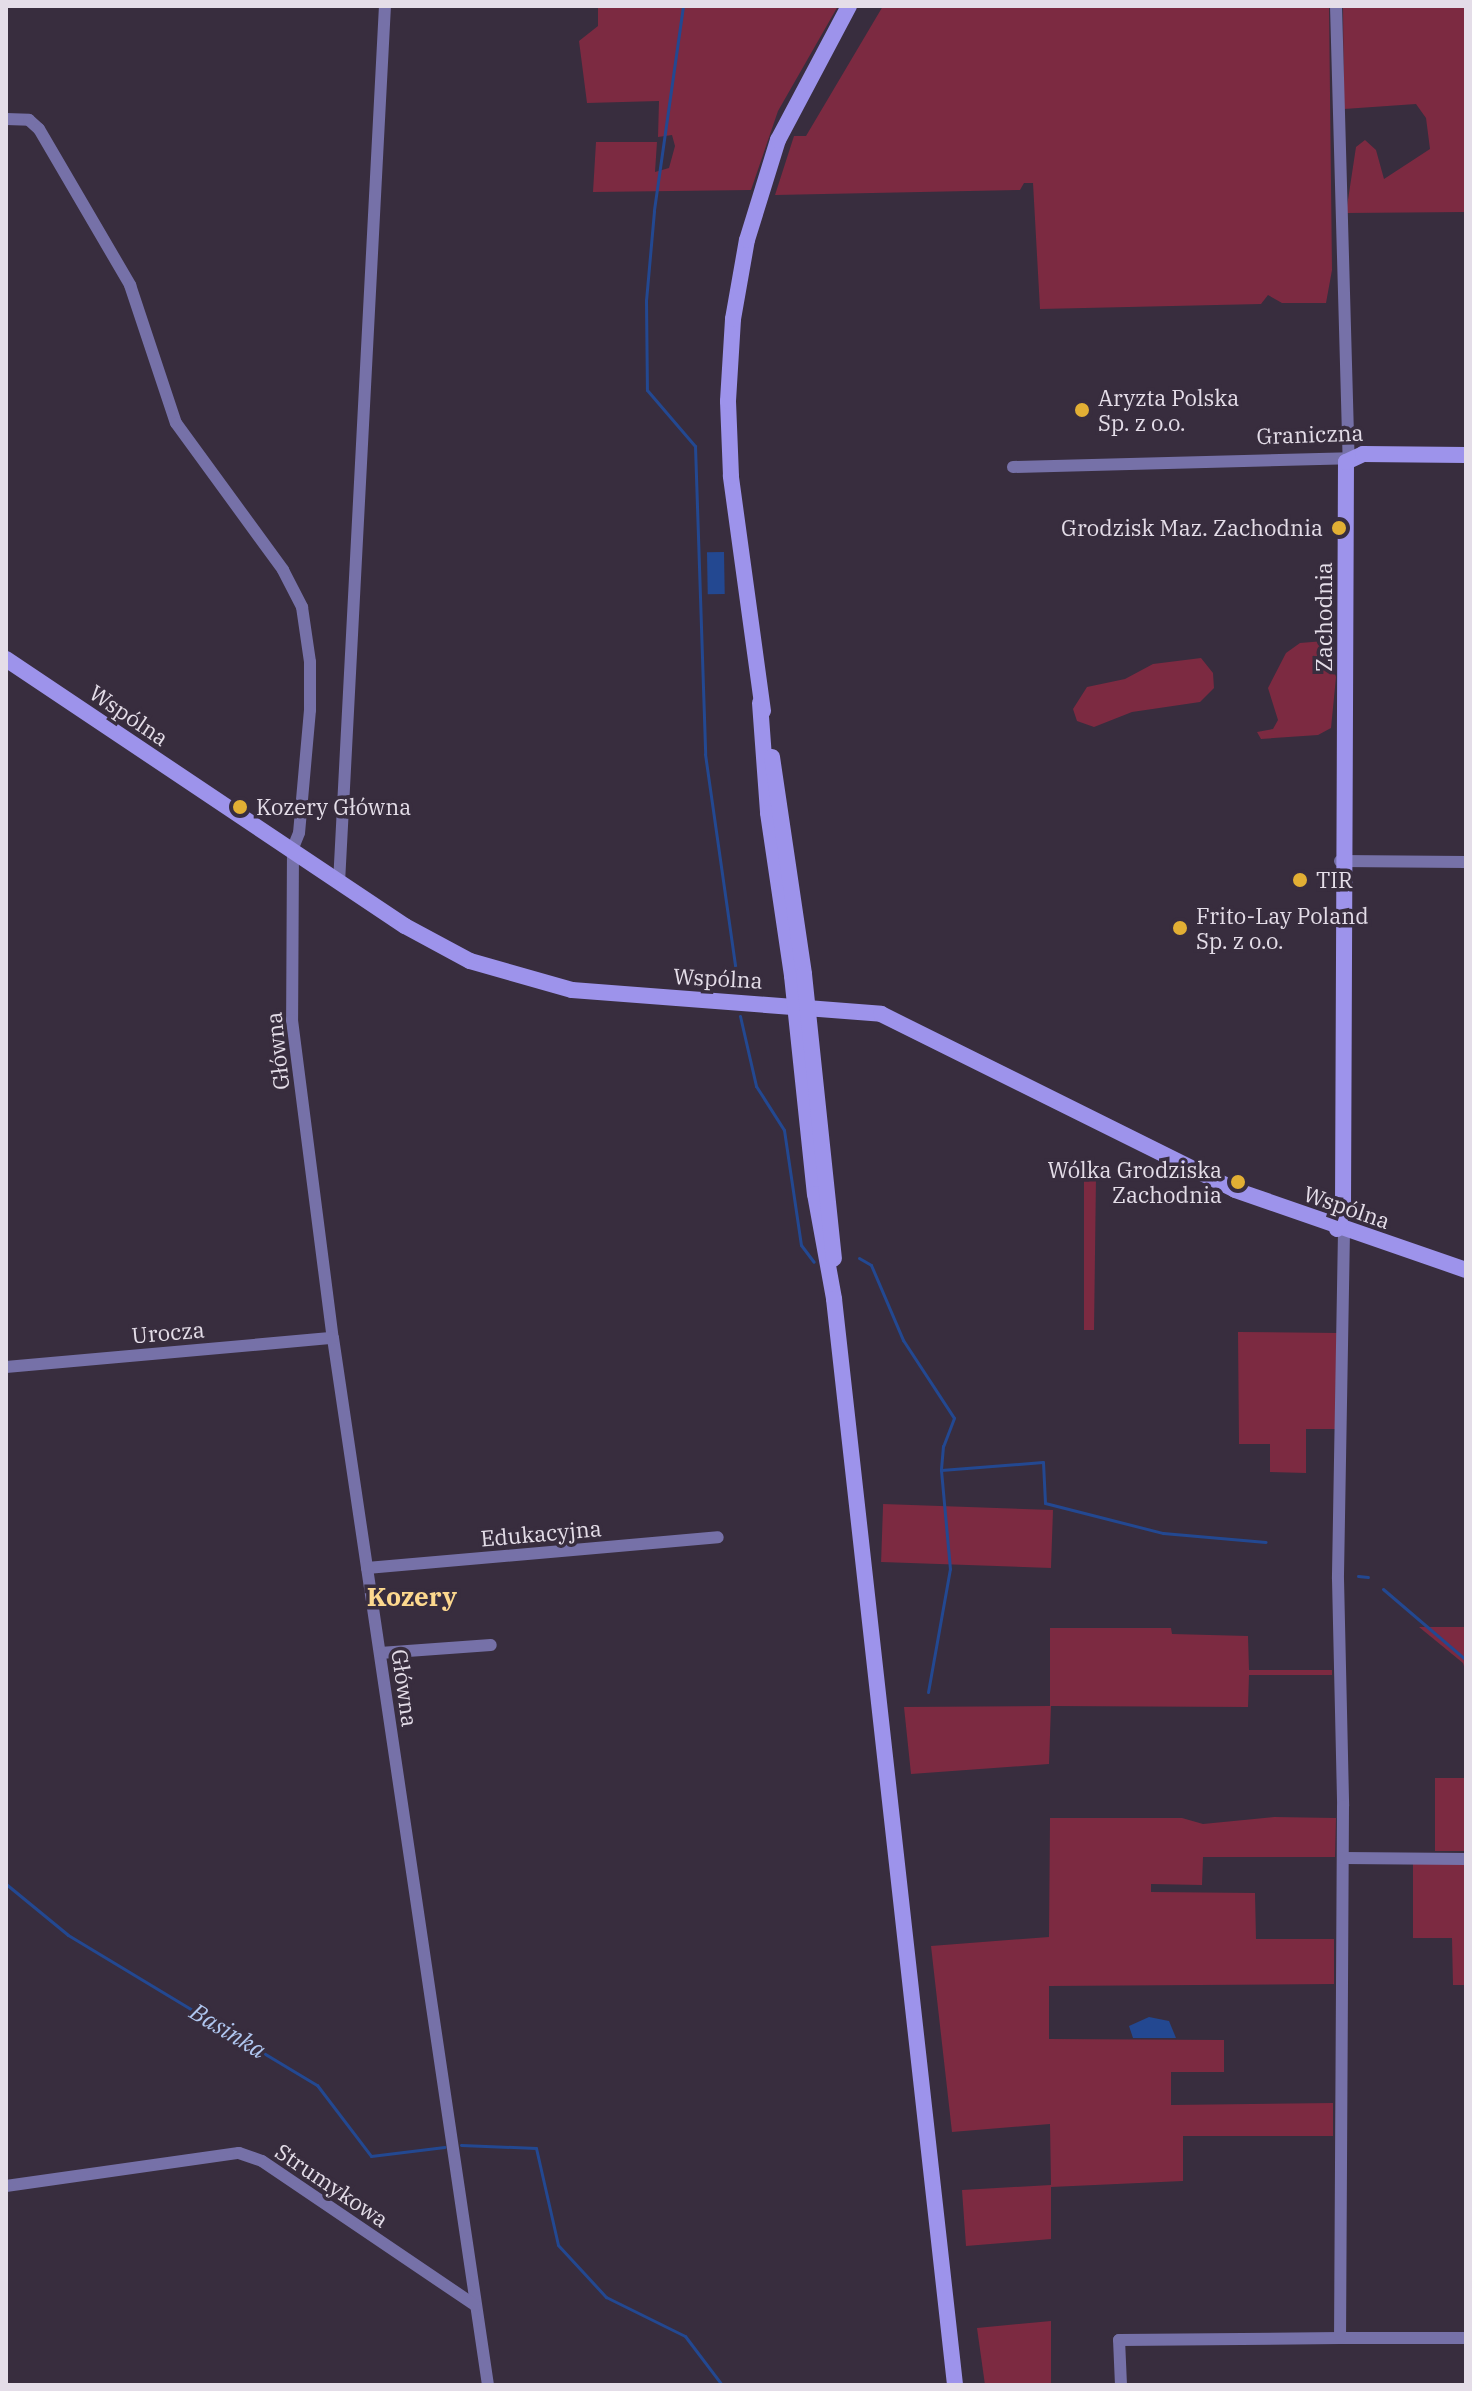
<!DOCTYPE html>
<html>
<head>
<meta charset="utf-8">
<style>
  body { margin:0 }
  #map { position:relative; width:1472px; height:2391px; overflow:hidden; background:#382d3e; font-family:"IBM Plex Serif",serif }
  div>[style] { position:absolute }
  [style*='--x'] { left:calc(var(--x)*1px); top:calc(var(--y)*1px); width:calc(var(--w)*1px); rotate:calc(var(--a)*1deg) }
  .green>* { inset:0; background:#7c2a41; transform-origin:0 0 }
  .water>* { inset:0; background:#234891; transform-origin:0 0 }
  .stream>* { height:3px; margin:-1.5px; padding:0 1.5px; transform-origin:1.5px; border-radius:1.5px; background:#234891 }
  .street>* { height:12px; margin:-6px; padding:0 6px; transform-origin:6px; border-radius:6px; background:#7671a8 }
  .secondary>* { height:16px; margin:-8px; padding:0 8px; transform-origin:8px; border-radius:8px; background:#9d93eb }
  .dots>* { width:22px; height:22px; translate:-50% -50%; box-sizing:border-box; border:4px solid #382d3e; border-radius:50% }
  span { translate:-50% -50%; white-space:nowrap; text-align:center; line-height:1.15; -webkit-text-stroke:7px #382d3e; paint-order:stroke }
  .poi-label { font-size:22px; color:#e4dde8 }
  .left { translate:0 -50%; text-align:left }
  .right { translate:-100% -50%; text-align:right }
  .street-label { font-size:22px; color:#e4dde8 }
  .water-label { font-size:24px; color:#b0c7f0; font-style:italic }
  .quarter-label { font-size:26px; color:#fcd88e; font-weight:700 }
  .frame { position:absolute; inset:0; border:8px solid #e4dde8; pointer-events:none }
</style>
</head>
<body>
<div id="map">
  <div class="green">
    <div style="clip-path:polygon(598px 6px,838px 6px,778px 111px,751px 190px,593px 192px,596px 142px,657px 142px,655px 172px,669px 168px,675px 146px,672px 135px,658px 137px,659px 101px,587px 103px,579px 41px,598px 26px)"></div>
    <div style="clip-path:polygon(883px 6px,1329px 6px,1332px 270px,1326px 303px,1282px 303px,1268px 295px,1261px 304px,1040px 309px,1033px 183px,1024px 183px,1020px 190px,775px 195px,794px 136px,806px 136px)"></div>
    <div style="clip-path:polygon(1343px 6px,1466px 6px,1466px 212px,1346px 213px,1356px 147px,1365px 140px,1376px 150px,1384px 179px,1430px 149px,1426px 118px,1416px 104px,1344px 109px)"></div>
    <div style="clip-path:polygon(1324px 641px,1336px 677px,1331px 728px,1318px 735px,1261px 739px,1257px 732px,1273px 729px,1278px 720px,1268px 688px,1286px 653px,1300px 643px)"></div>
    <div style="clip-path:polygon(1201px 658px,1213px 673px,1214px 688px,1200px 702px,1132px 712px,1094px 727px,1077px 721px,1073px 709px,1087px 687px,1125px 679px,1153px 664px)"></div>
    <div style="clip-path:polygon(1084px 1176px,1096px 1176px,1094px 1330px,1084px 1330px)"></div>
    <div style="clip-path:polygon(1238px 1332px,1337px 1333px,1335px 1429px,1306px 1429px,1306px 1473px,1270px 1472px,1270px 1444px,1239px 1444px)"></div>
    <div style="left:1053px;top:1510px;width:58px;height:170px;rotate:92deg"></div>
    <div style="clip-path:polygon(1419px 1627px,1466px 1627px,1466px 1673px,1463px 1663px)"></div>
    <div style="clip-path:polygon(1050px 1628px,1171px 1628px,1172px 1634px,1248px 1636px,1249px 1670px,1332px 1670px,1332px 1675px,1249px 1675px,1248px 1707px,1051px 1706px,1049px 1764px,911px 1774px,904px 1707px,1050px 1706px)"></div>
    <div style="left:1435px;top:1778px;width:31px;height:73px"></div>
    <div style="clip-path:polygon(1274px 1817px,1336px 1818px,1335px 1857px,1203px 1857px,1202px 1885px,1151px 1884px,1151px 1892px,1255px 1893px,1256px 1939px,1334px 1939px,1334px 1984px,1049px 1986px,1049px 2039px,1224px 2040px,1224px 2072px,1171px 2072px,1171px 2105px,1333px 2103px,1333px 2136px,1183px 2136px,1183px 2181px,1051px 2187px,1051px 2239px,966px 2246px,962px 2190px,1051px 2185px,1050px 2124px,952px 2132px,931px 1946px,1049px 1937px,1050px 1818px,1182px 1818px,1203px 1824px)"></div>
    <div style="clip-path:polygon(1413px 1863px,1466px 1863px,1466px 1985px,1453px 1985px,1452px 1938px,1413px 1938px)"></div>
    <div style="clip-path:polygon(1051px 2321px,1051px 2385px,985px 2385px,977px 2328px)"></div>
  </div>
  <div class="water">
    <div style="left:724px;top:552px;width:42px;height:17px;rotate:89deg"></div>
    <div style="clip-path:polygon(1149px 2017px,1169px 2021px,1176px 2038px,1133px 2038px,1129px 2026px)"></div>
  </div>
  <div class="stream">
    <div style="--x:683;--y:6;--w:207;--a:98.1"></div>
    <div style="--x:654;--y:211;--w:89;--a:95.1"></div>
    <div style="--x:646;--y:300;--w:90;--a:89.4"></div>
    <div style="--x:647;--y:390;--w:74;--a:49.4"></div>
    <div style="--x:695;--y:446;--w:308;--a:88.1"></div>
    <div style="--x:705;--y:754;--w:234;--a:81.9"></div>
    <div style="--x:740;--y:1016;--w:72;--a:77.1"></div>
    <div style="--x:756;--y:1086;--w:52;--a:57.5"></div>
    <div style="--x:784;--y:1130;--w:116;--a:81.6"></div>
    <div style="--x:801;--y:1245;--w:21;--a:53"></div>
    <div style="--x:859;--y:1258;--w:14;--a:30"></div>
    <div style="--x:871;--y:1265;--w:82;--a:66.9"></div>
    <div style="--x:903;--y:1340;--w:93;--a:56.8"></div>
    <div style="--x:954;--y:1418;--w:30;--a:111"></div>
    <div style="--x:943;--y:1446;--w:24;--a:95"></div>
    <div style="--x:941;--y:1470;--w:102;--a:-4.5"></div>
    <div style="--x:1043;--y:1462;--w:41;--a:87.2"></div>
    <div style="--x:1045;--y:1503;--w:122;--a:14.3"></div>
    <div style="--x:1163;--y:1533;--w:103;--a:5"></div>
    <div style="--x:1358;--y:1576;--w:10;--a:6"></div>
    <div style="--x:1383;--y:1589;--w:109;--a:40.5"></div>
    <div style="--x:928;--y:1692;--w:125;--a:-79.9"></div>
    <div style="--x:950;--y:1569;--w:99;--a:-95.2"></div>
    <div style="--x:6;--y:1884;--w:80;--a:39.4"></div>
    <div style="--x:68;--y:1935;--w:291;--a:31.1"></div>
    <div style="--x:317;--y:2085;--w:89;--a:52.7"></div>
    <div style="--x:371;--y:2156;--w:74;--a:-7"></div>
    <div style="--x:461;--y:2145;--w:75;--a:2.3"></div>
    <div style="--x:536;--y:2148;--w:99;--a:77.2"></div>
    <div style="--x:558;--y:2245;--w:71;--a:47.3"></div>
    <div style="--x:606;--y:2297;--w:88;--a:26.3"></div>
    <div style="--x:685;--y:2336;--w:61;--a:52.9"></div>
  </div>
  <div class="street">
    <div style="--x:1336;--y:6;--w:452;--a:88.4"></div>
    <div style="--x:6;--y:119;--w:23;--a:2"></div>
    <div style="--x:29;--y:120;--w:13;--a:42"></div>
    <div style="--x:39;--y:129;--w:181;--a:59.7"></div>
    <div style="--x:130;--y:285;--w:145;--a:71.6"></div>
    <div style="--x:176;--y:423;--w:182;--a:53.9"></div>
    <div style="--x:283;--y:570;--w:42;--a:62.8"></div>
    <div style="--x:302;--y:607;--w:56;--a:81.7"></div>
    <div style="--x:310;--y:662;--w:48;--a:90"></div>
    <div style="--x:310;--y:710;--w:123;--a:95.1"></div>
    <div style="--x:299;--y:833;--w:16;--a:112"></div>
    <div style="--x:293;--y:848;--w:172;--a:90.3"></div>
    <div style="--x:292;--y:1020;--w:321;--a:82.7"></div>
    <div style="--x:333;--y:1338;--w:1058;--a:81.58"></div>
    <div style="--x:1013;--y:467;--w:336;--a:-1.5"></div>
    <div style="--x:1340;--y:861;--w:126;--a:0.5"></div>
    <div style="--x:339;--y:883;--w:878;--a:-87"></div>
    <div style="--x:1344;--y:1231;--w:348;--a:91"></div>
    <div style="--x:1338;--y:1579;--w:227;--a:88.7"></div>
    <div style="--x:1343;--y:1806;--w:532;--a:90.32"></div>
    <div style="--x:1340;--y:2338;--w:126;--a:0"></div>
    <div style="--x:6;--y:1367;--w:328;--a:-5.1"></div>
    <div style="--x:367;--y:1568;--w:352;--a:-5"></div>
    <div style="--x:380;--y:1653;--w:111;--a:-4.1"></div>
    <div style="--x:1343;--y:1858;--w:123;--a:0.5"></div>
    <div style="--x:6;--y:2186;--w:235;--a:-8.1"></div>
    <div style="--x:239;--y:2153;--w:24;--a:19"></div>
    <div style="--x:262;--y:2161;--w:258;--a:34.1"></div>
    <div style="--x:1121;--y:2385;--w:45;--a:-92.5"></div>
    <div style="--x:1119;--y:2340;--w:221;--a:-0.5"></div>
  </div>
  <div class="secondary">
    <div style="--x:6;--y:659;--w:480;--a:33.8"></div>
    <div style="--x:405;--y:926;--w:74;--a:28.3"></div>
    <div style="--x:470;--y:961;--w:106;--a:15.9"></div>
    <div style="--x:572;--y:990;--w:310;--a:4.4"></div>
    <div style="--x:881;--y:1014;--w:395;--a:26.4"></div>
    <div style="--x:1235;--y:1190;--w:244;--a:19.1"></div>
    <div style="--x:760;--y:703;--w:110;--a:85.8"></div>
    <div style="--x:768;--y:813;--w:165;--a:81.6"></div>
    <div style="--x:792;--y:976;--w:219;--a:84"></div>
    <div style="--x:815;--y:1194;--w:107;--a:79.7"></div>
    <div style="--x:834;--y:1299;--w:1093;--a:83.64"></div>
    <div style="--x:763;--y:711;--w:237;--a:-97.8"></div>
    <div style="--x:731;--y:476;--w:75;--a:-92.3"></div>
    <div style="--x:728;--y:401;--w:82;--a:-86.5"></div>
    <div style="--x:733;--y:319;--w:80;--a:-80"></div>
    <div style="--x:747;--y:240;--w:105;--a:-72.8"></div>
    <div style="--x:778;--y:140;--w:152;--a:-62.1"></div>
    <div style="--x:772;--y:757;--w:219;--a:81.6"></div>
    <div style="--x:804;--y:974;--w:286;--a:84"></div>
    <div style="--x:1337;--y:1229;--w:22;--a:-74"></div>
    <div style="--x:1343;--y:1208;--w:746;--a:-89.77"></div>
    <div style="--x:1346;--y:462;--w:19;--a:-25"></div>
    <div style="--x:1363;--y:454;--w:103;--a:0.6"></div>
  </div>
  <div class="dots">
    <div style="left:1082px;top:410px;background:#e2af34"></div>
    <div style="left:1339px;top:528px;background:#e2af34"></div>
    <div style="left:240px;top:807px;background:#e2af34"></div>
    <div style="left:1300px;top:880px;background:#e2af34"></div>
    <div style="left:1180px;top:928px;background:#e2af34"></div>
    <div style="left:1238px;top:1182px;background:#e2af34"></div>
  </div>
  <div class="poi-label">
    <span class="left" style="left:1098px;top:410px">Aryzta Polska<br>Sp. z o.o.</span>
    <span class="right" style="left:1323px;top:528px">Grodzisk Maz. Zachodnia</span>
    <span class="left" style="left:256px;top:807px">Kozery Główna</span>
    <span class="left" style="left:1316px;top:880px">TIR</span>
    <span class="left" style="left:1196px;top:928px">Frito-Lay Poland<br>Sp. z o.o.</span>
    <span class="right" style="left:1222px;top:1182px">Wólka Grodziska<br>Zachodnia</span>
  </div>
  <div class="street-label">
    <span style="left:1310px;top:434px;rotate:-2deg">Graniczna</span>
    <span style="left:1324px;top:617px;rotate:-90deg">Zachodnia</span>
    <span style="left:129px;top:715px;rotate:34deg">Wspólna</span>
    <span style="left:718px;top:978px;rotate:3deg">Wspólna</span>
    <span style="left:277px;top:1051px;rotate:-96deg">Główna</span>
    <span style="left:1347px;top:1207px;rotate:19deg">Wspólna</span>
    <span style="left:168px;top:1332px;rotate:-5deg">Urocza</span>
    <span style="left:541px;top:1533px;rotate:-5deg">Edukacyjna</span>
    <span style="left:405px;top:1688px;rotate:82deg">Główna</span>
    <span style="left:332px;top:2185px;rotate:34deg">Strumykowa</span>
  </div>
  <div class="water-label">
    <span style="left:228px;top:2031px;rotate:31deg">Basinka</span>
  </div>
  <div class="quarter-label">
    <span style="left:412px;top:1597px">Kozery</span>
  </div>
  <div class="frame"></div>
</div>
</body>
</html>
